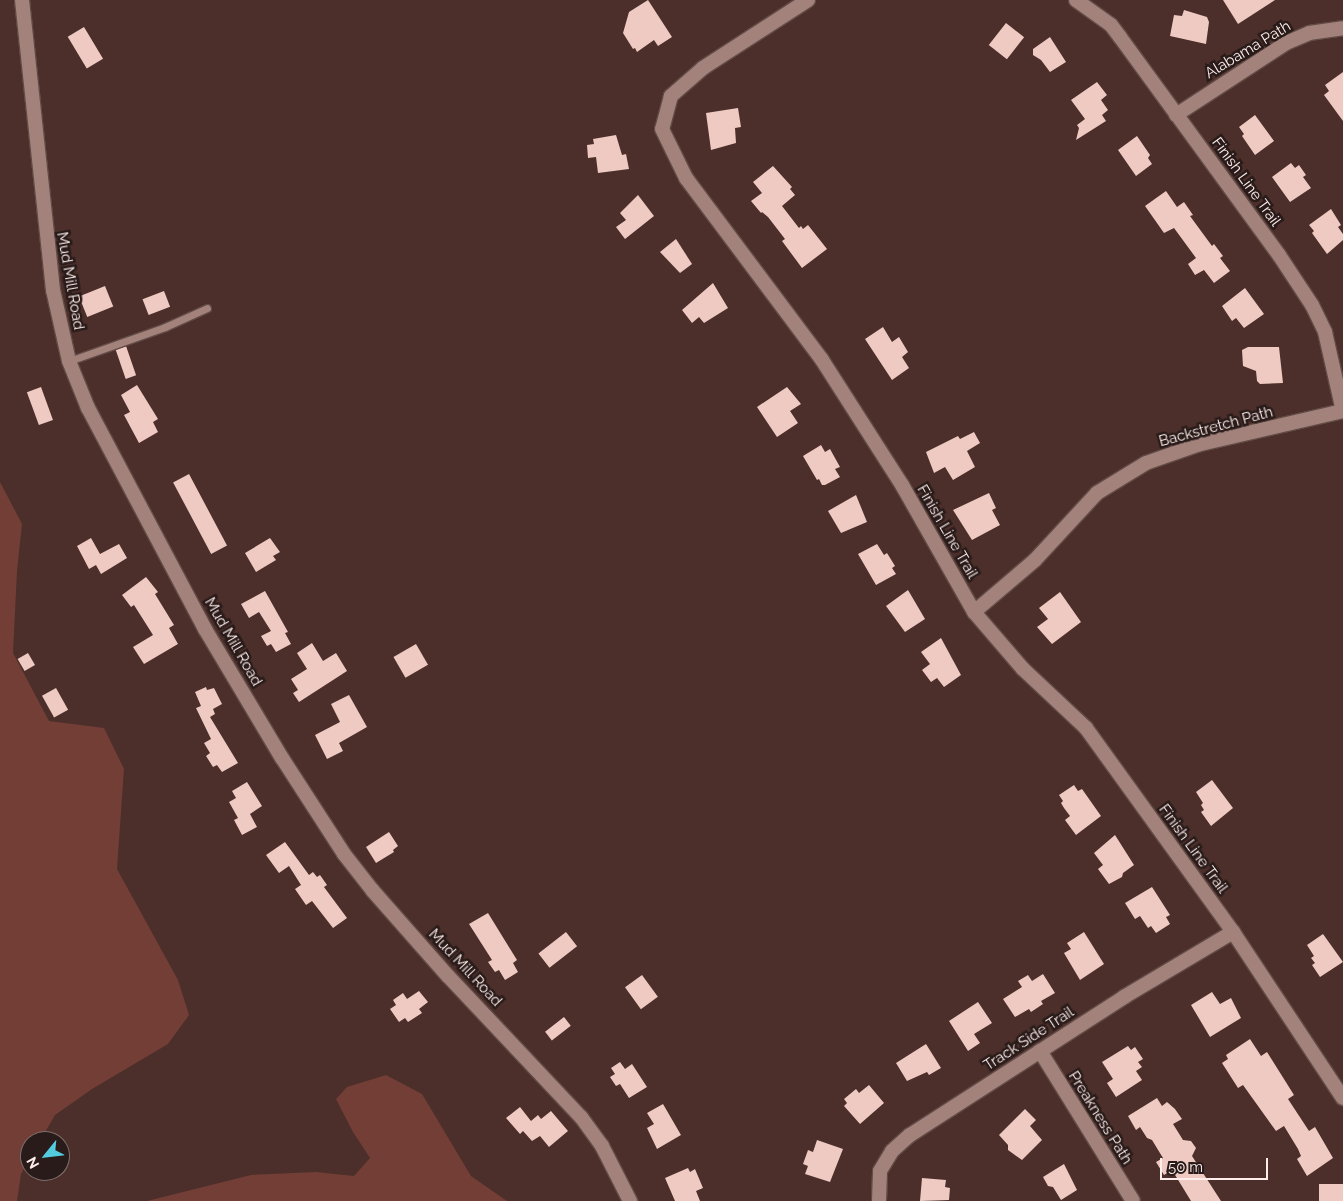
<!DOCTYPE html>
<html>
<head>
<meta charset="utf-8">
<style>
  body { margin:0 }
  #map { position:relative; width:1343px; height:1201px; overflow:hidden; background:#4c2f2a; font-family:Raleway,sans-serif }
  div>[style] { position:absolute }
  [style*='--x'] { left:calc(var(--x)*1px); top:calc(var(--y)*1px); width:calc(var(--w)*1px); rotate:calc(var(--a)*1deg) }
  .green>* { inset:0; background:#723e35 }
  .building>* { inset:0; background:#efcac3; transform-origin:0 0 }
  .roads { filter:drop-shadow(1px 0 #624b46) drop-shadow(-1px 0 #624b46) drop-shadow(0 1px #624b46) drop-shadow(0 -1px #624b46) }
  .service>* { height:7px; margin:-3.5px; padding:0 3.5px; transform-origin:3.5px; border-radius:3.5px; background:#a3827b }
  .minor>* { height:14px; margin:-7px; padding:0 7px; transform-origin:7px; border-radius:7px; background:#a3827b }
  span { translate:-50% -50%; white-space:nowrap; text-align:center; line-height:1.15; -webkit-text-stroke:5px #281b19; paint-order:stroke }
  .street-label { font-size:15px; color:#feeeeb }
  .north { position:absolute; left:20px; top:1131px; width:50px; height:50px; box-sizing:border-box; background:#281b19; border:1px solid #7e6f6d; border-radius:50%; rotate:241deg; font-size:14px; font-weight:700; line-height:20px; text-align:center; color:#feeeeb }
  .north::after { content:''; display:block; margin:auto; width:18px; height:22px; background:#54cade; clip-path:polygon(50% 0,100% 100%,50% 72%,0 100%) }
  .scale { position:absolute; left:1160px; top:1158px; width:108px; height:22px; box-sizing:border-box; border:2px solid #feeeeb; border-top:0; padding-left:6px; font-size:15px; line-height:18px; white-space:nowrap; color:#feeeeb; -webkit-text-stroke:4px #281b19; paint-order:stroke }
</style>
</head>
<body>
<div id="map">
  <div class="green">
    <div style="clip-path:polygon(0 482px,22px 524px,17px 571px,13px 653px,49px 721px,104px 728px,124px 769px,117px 869px,178px 980px,189px 1015px,168px 1044px,92px 1089px,55px 1115px,40px 1141px,30px 1141px,30px 1158px,21px 1174px,17px 1201px,0 1201px)"></div>
    <div style="clip-path:polygon(386px 1075px,422px 1094px,471px 1176px,507px 1201px,147px 1201px,251px 1175px,316px 1172px,354px 1176px,370px 1158px,353px 1132px,336px 1099px,347px 1087px)"></div>
  </div>
  <div class="building">
    <div style="clip-path:polygon(648px 0,672px 37px,658px 46px,654px 40px,637px 52px,635px 48px,633px 49px,623px 33px,629px 12px)"></div>
    <div style="clip-path:polygon(1223px 0,1275px 0,1238px 24px)"></div>
    <div style="clip-path:polygon(1184px 10px,1207px 17px,1209px 22px,1206px 44px,1170px 36px,1174px 15px,1182px 16px)"></div>
    <div style="left:1006px;top:23px;width:23px;height:28px;rotate:38deg"></div>
    <div style="left:84px;top:27px;width:37px;height:19px;rotate:59deg"></div>
    <div style="clip-path:polygon(1050px 37px,1066px 62px,1050px 72px,1041px 60px,1033px 55px,1033px 49px)"></div>
    <div style="clip-path:polygon(1343px 72px,1343px 121px,1324px 95px,1329px 91px,1325px 85px)"></div>
    <div style="clip-path:polygon(1097px 82px,1107px 95px,1101px 100px,1108px 110px,1102px 115px,1106px 121px,1076px 140px,1079px 128px,1077px 125px,1085px 119px,1071px 100px)"></div>
    <div style="clip-path:polygon(738px 108px,741px 127px,735px 128px,736px 143px,711px 150px,706px 113px)"></div>
    <div style="clip-path:polygon(1255px 115px,1274px 141px,1255px 155px,1242px 136px,1244px 134px,1239px 127px)"></div>
    <div style="clip-path:polygon(616px 135px,622px 155px,626px 154px,629px 169px,598px 173px,596px 157px,588px 158px,587px 145px,594px 144px,593px 139px)"></div>
    <div style="clip-path:polygon(1137px 136px,1150px 155px,1148px 158px,1152px 164px,1136px 176px,1118px 150px)"></div>
    <div style="clip-path:polygon(1291px 163px,1295px 168px,1299px 165px,1306px 175px,1303px 177px,1311px 188px,1290px 202px,1272px 177px)"></div>
    <div style="clip-path:polygon(773px 166px,792px 187px,790px 189px,795px 195px,782px 206px,799px 228px,801px 226px,803px 229px,808px 225px,827px 249px,802px 268px,782px 241px,785px 239px,768px 217px,762px 212px,761px 213px,751px 201px,762px 193px,753px 182px)"></div>
    <div style="clip-path:polygon(1166px 191px,1177px 207px,1184px 202px,1193px 215px,1190px 216px,1212px 246px,1214px 244px,1223px 256px,1220px 258px,1230px 271px,1214px 283px,1204px 270px,1195px 275px,1188px 264px,1196px 258px,1174px 228px,1164px 233px,1145px 206px)"></div>
    <div style="clip-path:polygon(638px 195px,654px 216px,625px 239px,616px 227px,626px 220px,620px 213px)"></div>
    <div style="clip-path:polygon(1331px 209px,1341px 225px,1338px 227px,1343px 234px,1343px 240px,1327px 254px,1312px 233px,1314px 231px,1309px 225px)"></div>
    <div style="clip-path:polygon(676px 239px,692px 264px,680px 273px,660px 252px)"></div>
    <div style="clip-path:polygon(713px 283px,728px 308px,704px 323px,699px 317px,692px 323px,682px 310px)"></div>
    <div style="left:105px;top:286px;width:22px;height:28px;rotate:68deg"></div>
    <div style="clip-path:polygon(1245px 288px,1264px 314px,1244px 328px,1236px 318px,1232px 321px,1222px 306px)"></div>
    <div style="left:164px;top:291px;width:17px;height:23px;rotate:69deg"></div>
    <div style="clip-path:polygon(883px 327px,892px 342px,899px 337px,908px 352px,902px 357px,909px 368px,892px 380px,865px 339px)"></div>
    <div style="left:126px;top:346px;width:31px;height:11px;rotate:71deg"></div>
    <div style="clip-path:polygon(1248px 347px,1279px 347px,1283px 383px,1260px 384px,1257px 381px,1256px 371px,1243px 366px,1242px 350px)"></div>
    <div style="clip-path:polygon(137px 385px,158px 419px,153px 422px,158px 432px,139px 443px,124px 415px,130px 412px,121px 395px)"></div>
    <div style="left:41px;top:387px;width:35px;height:15px;rotate:70deg"></div>
    <div style="clip-path:polygon(787px 387px,801px 404px,790px 411px,798px 423px,777px 437px,757px 407px)"></div>
    <div style="clip-path:polygon(974px 432px,980px 443px,967px 451px,975px 467px,953px 480px,945px 467px,934px 473px,926px 452px,958px 436px,960px 439px)"></div>
    <div style="clip-path:polygon(821px 445px,825px 452px,830px 449px,840px 467px,835px 469px,840px 477px,825px 485px,822px 485px,819px 479px,817px 480px,803px 456px)"></div>
    <div style="left:189px;top:474px;width:81px;height:18px;rotate:62deg"></div>
    <div style="clip-path:polygon(989px 493px,996px 508px,992px 510px,1000px 525px,972px 540px,953px 510px)"></div>
    <div style="clip-path:polygon(856px 495px,867px 522px,841px 533px,828px 511px)"></div>
    <div style="clip-path:polygon(91px 538px,100px 554px,119px 544px,127px 558px,101px 574px,96px 565px,89px 569px,77px 546px)"></div>
    <div style="clip-path:polygon(270px 538px,280px 552px,273px 556px,276px 560px,256px 572px,245px 553px)"></div>
    <div style="clip-path:polygon(877px 544px,884px 555px,887px 553px,895px 566px,892px 568px,896px 574px,876px 585px,858px 554px)"></div>
    <div style="clip-path:polygon(146px 577px,158px 592px,155px 594px,174px 625px,169px 628px,178px 644px,144px 664px,133px 647px,153px 635px,134px 605px,131px 607px,122px 595px)"></div>
    <div style="clip-path:polygon(908px 590px,925px 619px,905px 632px,886px 606px)"></div>
    <div style="clip-path:polygon(265px 591px,288px 632px,285px 633px,291px 644px,276px 652px,271px 644px,267px 646px,261px 636px,271px 631px,259px 612px,249px 618px,241px 604px)"></div>
    <div style="clip-path:polygon(1060px 592px,1081px 622px,1052px 644px,1037px 627px,1048px 619px,1039px 608px)"></div>
    <div style="clip-path:polygon(941px 638px,961px 675px,944px 687px,937px 678px,931px 682px,922px 670px,930px 664px,921px 652px)"></div>
    <div style="clip-path:polygon(312px 643px,323px 661px,336px 653px,347px 671px,299px 702px,293px 693px,298px 690px,291px 679px,307px 669px,297px 653px)"></div>
    <div style="left:416px;top:644px;width:24px;height:26px;rotate:60deg"></div>
    <div style="left:28px;top:653px;width:14px;height:12px;rotate:60deg"></div>
    <div style="clip-path:polygon(206px 687px,207px 690px,214px 688px,222px 704px,213px 709px,215px 714px,210px 717px,238px 763px,222px 772px,217px 765px,213px 767px,206px 756px,210px 753px,204px 743px,211px 739px,196px 708px,201px 706px,195px 692px)"></div>
    <div style="left:56px;top:688px;width:25px;height:16px;rotate:61deg"></div>
    <div style="clip-path:polygon(349px 695px,367px 727px,339px 743px,343px 751px,327px 759px,315px 735px,340px 722px,331px 704px)"></div>
    <div style="clip-path:polygon(1212px 780px,1233px 808px,1211px 826px,1201px 812px,1204px 810px,1201px 805px,1203px 803px,1196px 792px)"></div>
    <div style="clip-path:polygon(247px 782px,262px 806px,250px 814px,257px 827px,242px 835px,234px 820px,238px 818px,229px 802px,236px 798px,232px 791px)"></div>
    <div style="clip-path:polygon(1074px 785px,1078px 791px,1082px 789px,1101px 816px,1076px 835px,1065px 820px,1070px 816px,1064px 808px,1061px 803px,1063px 801px,1059px 795px)"></div>
    <div style="clip-path:polygon(389px 832px,398px 846px,393px 850px,394px 852px,376px 863px,366px 847px)"></div>
    <div style="clip-path:polygon(1115px 835px,1134px 865px,1123px 873px,1122px 877px,1109px 884px,1098px 869px,1103px 865px,1094px 853px)"></div>
    <div style="clip-path:polygon(285px 842px,309px 875px,313px 872px,317px 877px,320px 875px,327px 885px,324px 887px,347px 918px,333px 928px,312px 901px,306px 905px,295px 889px,301px 885px,289px 866px,279px 873px,266px 855px)"></div>
    <div style="clip-path:polygon(1152px 887px,1170px 915px,1166px 917px,1170px 924px,1156px 933px,1151px 926px,1148px 928px,1140px 916px,1135px 919px,1125px 903px)"></div>
    <div style="clip-path:polygon(488px 913px,517px 960px,513px 963px,518px 972px,505px 980px,499px 970px,495px 972px,488px 962px,492px 960px,469px 924px)"></div>
    <div style="left:566px;top:932px;width:18px;height:35px;rotate:52deg"></div>
    <div style="clip-path:polygon(1084px 932px,1104px 964px,1080px 980px,1064px 953px,1071px 949px,1067px 943px)"></div>
    <div style="clip-path:polygon(1323px 934px,1343px 962px,1320px 977px,1312px 965px,1315px 963px,1311px 958px,1314px 956px,1307px 945px)"></div>
    <div style="clip-path:polygon(1043px 974px,1055px 993px,1041px 1001px,1043px 1004px,1031px 1012px,1029px 1009px,1015px 1017px,1003px 999px,1022px 987px,1018px 981px,1028px 975px,1032px 981px)"></div>
    <div style="left:642px;top:975px;width:27px;height:21px;rotate:54deg"></div>
    <div style="clip-path:polygon(419px 991px,428px 1002px,419px 1009px,422px 1013px,408px 1022px,405px 1018px,399px 1022px,390px 1009px,396px 1005px,393px 1000px,403px 993px,407px 999px)"></div>
    <div style="clip-path:polygon(1212px 992px,1220px 1004px,1231px 998px,1241px 1018px,1210px 1037px,1191px 1005px)"></div>
    <div style="clip-path:polygon(978px 1002px,992px 1023px,974px 1034px,980px 1043px,968px 1051px,949px 1021px)"></div>
    <div style="left:564px;top:1017px;width:11px;height:24px;rotate:52deg"></div>
    <div style="clip-path:polygon(1250px 1039px,1261px 1056px,1267px 1052px,1294px 1095px,1288px 1099px,1309px 1131px,1315px 1127px,1333px 1158px,1307px 1176px,1297px 1159px,1301px 1156px,1298px 1149px,1284px 1126px,1276px 1131px,1243px 1085px,1238px 1088px,1222px 1063px,1228px 1059px,1226px 1055px)"></div>
    <div style="clip-path:polygon(926px 1044px,941px 1068px,929px 1075px,927px 1072px,907px 1081px,896px 1063px)"></div>
    <div style="clip-path:polygon(1128px 1046px,1131px 1050px,1135px 1047px,1143px 1059px,1138px 1062px,1142px 1067px,1136px 1071px,1142px 1080px,1116px 1097px,1107px 1083px,1113px 1079px,1102px 1062px)"></div>
    <div style="clip-path:polygon(620px 1062px,625px 1069px,632px 1064px,647px 1087px,629px 1098px,620px 1084px,616px 1086px,610px 1077px,615px 1074px,611px 1068px)"></div>
    <div style="clip-path:polygon(869px 1085px,884px 1103px,860px 1124px,844px 1106px,847px 1103px,844px 1099px,856px 1089px,859px 1093px)"></div>
    <div style="clip-path:polygon(1157px 1098px,1162px 1106px,1167px 1102px,1175px 1109px,1182px 1119px,1173px 1124px,1183px 1140px,1191px 1141px,1196px 1148px,1192px 1156px,1221px 1201px,1191px 1201px,1172px 1170px,1164px 1175px,1156px 1162px,1163px 1158px,1152px 1140px,1147px 1138px,1140px 1127px,1136px 1130px,1128px 1116px)"></div>
    <div style="clip-path:polygon(663px 1104px,681px 1135px,657px 1149px,647px 1128px,654px 1124px,647px 1113px)"></div>
    <div style="clip-path:polygon(520px 1107px,531px 1121px,538px 1115px,541px 1119px,551px 1111px,568px 1131px,549px 1147px,540px 1136px,532px 1141px,523px 1131px,520px 1134px,506px 1118px)"></div>
    <div style="clip-path:polygon(1025px 1109px,1036px 1120px,1030px 1126px,1042px 1140px,1022px 1160px,1008px 1150px,1008px 1145px,999px 1135px)"></div>
    <div style="clip-path:polygon(817px 1140px,843px 1149px,830px 1182px,805px 1174px,808px 1166px,803px 1164px,808px 1150px,813px 1152px)"></div>
    <div style="clip-path:polygon(1064px 1164px,1077px 1190px,1061px 1200px,1053px 1187px,1048px 1186px,1043px 1177px)"></div>
    <div style="clip-path:polygon(688px 1168px,690px 1172px,695px 1169px,703px 1188px,696px 1191px,700px 1201px,675px 1201px,665px 1178px)"></div>
    <div style="clip-path:polygon(922px 1178px,946px 1180px,945px 1187px,950px 1188px,949px 1200px,920px 1201px)"></div>
    <div style="left:1343px;top:1184px;width:17px;height:24px;rotate:90deg"></div>
  </div>
  <div class="roads">
    <div class="service">
      <div style="--x:69;--y:361;--w:102;--a:-19.5"></div>
      <div style="--x:165;--y:327;--w:46;--a:-24.3"></div>
    </div>
    <div class="minor">
      <div style="--x:22;--y:0;--w:292;--a:83.9"></div>
      <div style="--x:53;--y:290;--w:73;--a:77.3"></div>
      <div style="--x:69;--y:361;--w:51;--a:68"></div>
      <div style="--x:88;--y:408;--w:250;--a:62.1"></div>
      <div style="--x:205;--y:629;--w:150;--a:59.2"></div>
      <div style="--x:282;--y:758;--w:114;--a:57.1"></div>
      <div style="--x:344;--y:854;--w:47;--a:51.9"></div>
      <div style="--x:373;--y:891;--w:113;--a:48.6"></div>
      <div style="--x:448;--y:976;--w:194;--a:46.7"></div>
      <div style="--x:581;--y:1117;--w:36;--a:54"></div>
      <div style="--x:602;--y:1146;--w:62;--a:63"></div>
      <div style="--x:808;--y:0;--w:125;--a:147.1"></div>
      <div style="--x:703;--y:68;--w:43;--a:138.8"></div>
      <div style="--x:671;--y:96;--w:34;--a:105"></div>
      <div style="--x:662;--y:129;--w:55;--a:63.9"></div>
      <div style="--x:686;--y:178;--w:227;--a:53.2"></div>
      <div style="--x:822;--y:360;--w:148;--a:57.4"></div>
      <div style="--x:902;--y:485;--w:146;--a:60.4"></div>
      <div style="--x:974;--y:612;--w:75;--a:49.3"></div>
      <div style="--x:1023;--y:669;--w:86;--a:43.1"></div>
      <div style="--x:1086;--y:728;--w:251;--a:54.2"></div>
      <div style="--x:1233;--y:932;--w:199;--a:56.5"></div>
      <div style="--x:1076;--y:0;--w:43;--a:35.5"></div>
      <div style="--x:1111;--y:25;--w:15;--a:53"></div>
      <div style="--x:1120;--y:37;--w:270;--a:53.9"></div>
      <div style="--x:1279;--y:255;--w:60;--a:56.6"></div>
      <div style="--x:1312;--y:305;--w:30;--a:64"></div>
      <div style="--x:1325;--y:332;--w:81;--a:77.2"></div>
      <div style="--x:1176;--y:115;--w:131;--a:-33.2"></div>
      <div style="--x:1286;--y:43;--w:25;--a:-23"></div>
      <div style="--x:1309;--y:33;--w:34;--a:-8"></div>
      <div style="--x:974;--y:612;--w:80;--a:-40.4"></div>
      <div style="--x:1035;--y:560;--w:91;--a:-47.2"></div>
      <div style="--x:1097;--y:493;--w:57;--a:-31.5"></div>
      <div style="--x:1146;--y:463;--w:57;--a:-19.4"></div>
      <div style="--x:1200;--y:444;--w:147;--a:-13"></div>
      <div style="--x:1040;--y:1051;--w:176;--a:58.2"></div>
      <div style="--x:879;--y:1201;--w:30;--a:-88"></div>
      <div style="--x:880;--y:1171;--w:23;--a:-59"></div>
      <div style="--x:892;--y:1151;--w:24;--a:-42"></div>
      <div style="--x:910;--y:1135;--w:255;--a:-32.8"></div>
      <div style="--x:1124;--y:997;--w:127;--a:-30.8"></div>
    </div>
  </div>
  <div class="street-label">
    <span style="left:1248px;top:50px;rotate:-31deg">Alabama Path</span>
    <span style="left:1246px;top:182px;rotate:54deg">Finish Line Trail</span>
    <span style="left:70px;top:281px;rotate:80deg">Mud Mill Road</span>
    <span style="left:1216px;top:427px;rotate:-15deg">Backstretch Path</span>
    <span style="left:947px;top:532px;rotate:60deg">Finish Line Trail</span>
    <span style="left:233px;top:642px;rotate:60deg">Mud Mill Road</span>
    <span style="left:1193px;top:849px;rotate:54deg">Finish Line Trail</span>
    <span style="left:465px;top:968px;rotate:47deg">Mud Mill Road</span>
    <span style="left:1029px;top:1039px;rotate:-33deg">Track Side Trail</span>
    <span style="left:1100px;top:1118px;rotate:58deg">Preakness Path</span>
  </div>
  <div class="north">N</div>
  <div class="scale">50 m</div>
</div>
</body>
</html>
